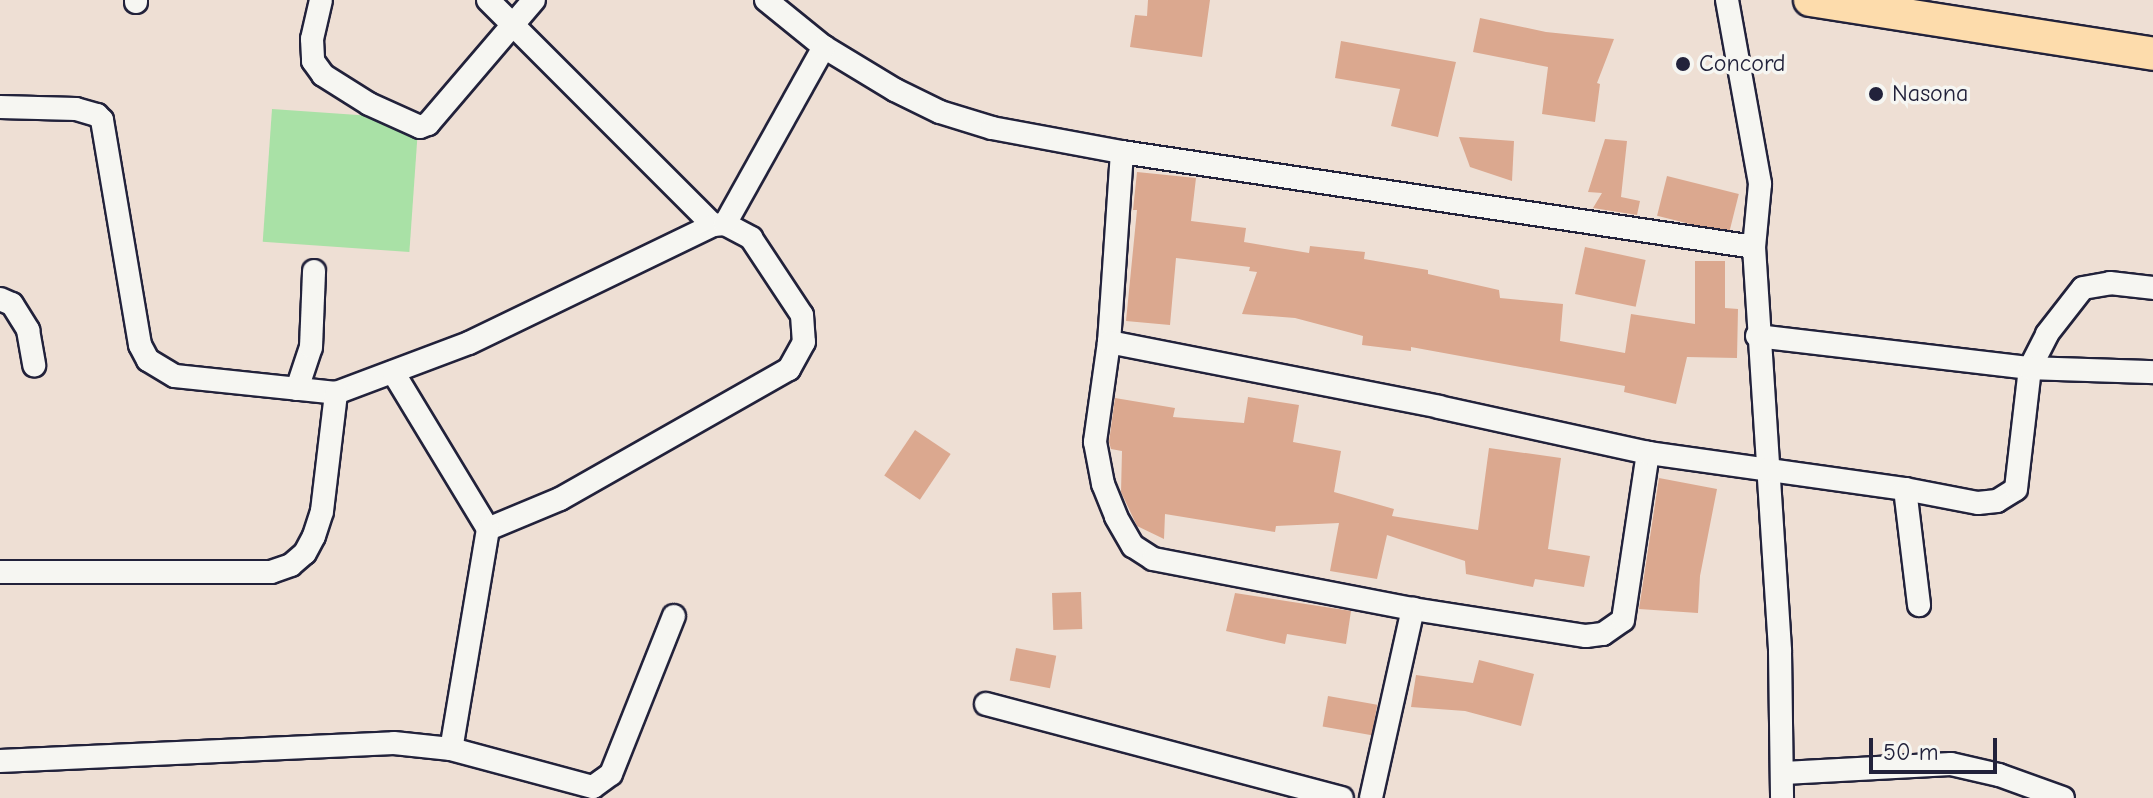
<!DOCTYPE html>
<html>
<head>
<meta charset="utf-8">
<style>
  body { margin:0 }
  #map { position:relative; width:2153px; height:798px; overflow:hidden; background:#eedfd4; font-family:"Comic Neue",sans-serif }
  div>[style] { position:absolute }
  [style*='--x'] { left:calc(var(--x)*1px); top:calc(var(--y)*1px); width:calc(var(--w)*1px); rotate:calc(var(--a)*1deg) }
  .green>* { inset:0; background:#a9e1a6; transform-origin:0 0 }
  .building>* { inset:0; background:#dba88f; transform-origin:0 0 }
  .roads { filter:drop-shadow(2px 0 #22223b) drop-shadow(-2px 0 #22223b) drop-shadow(0 2px #22223b) drop-shadow(0 -2px #22223b) }
  .minor>* { height:22px; margin:-11px; padding:0 11px; transform-origin:11px; border-radius:11px; background:#f6f6f2 }
  .highway>* { height:32px; margin:-16px; padding:0 16px; transform-origin:16px; border-radius:16px; background:#fddcac }
  .dots>* { width:22px; height:22px; translate:-50% -50%; box-sizing:border-box; border:4px solid #f6f6f2; border-radius:50% }
  span { translate:-50% -50%; white-space:nowrap; text-align:center; line-height:1.15; -webkit-text-stroke:7px #f6f6f2; paint-order:stroke }
  .poi-label { font-size:24px; color:#22223b }
  .left { translate:0 -50%; text-align:left }
  .scale { position:absolute; left:1869px; top:738px; width:128px; height:36px; box-sizing:border-box; border:4px solid #22223b; border-top:0; padding-left:10px; font-size:24px; line-height:28px; white-space:nowrap; color:#22223b; -webkit-text-stroke:6px #f6f6f2; paint-order:stroke }
</style>
</head>
<body>
<div id="map">
  <div class="green">
    <div style="left:272px;top:109px;width:147px;height:133px;rotate:4deg"></div>
  </div>
  <div class="building">
    <div style="clip-path:polygon(1148px 0,1210px 0,1202px 57px,1130px 47px,1135px 15px,1147px 16px)"></div>
    <div style="clip-path:polygon(1480px 18px,1546px 32px,1614px 39px,1597px 83px,1600px 84px,1595px 122px,1542px 114px,1548px 67px,1473px 52px)"></div>
    <div style="clip-path:polygon(1341px 41px,1456px 62px,1438px 137px,1391px 126px,1400px 89px,1335px 78px)"></div>
    <div style="clip-path:polygon(1459px 137px,1514px 141px,1512px 181px,1470px 167px)"></div>
    <div style="clip-path:polygon(1605px 139px,1627px 141px,1621px 197px,1640px 201px,1637px 215px,1593px 208px,1602px 193px,1588px 192px)"></div>
    <div style="clip-path:polygon(1137px 172px,1196px 178px,1191px 221px,1246px 228px,1244px 242px,1309px 253px,1310px 246px,1365px 252px,1364px 259px,1428px 270px,1428px 274px,1499px 290px,1500px 298px,1563px 304px,1560px 341px,1625px 353px,1631px 314px,1695px 324px,1695px 261px,1725px 261px,1725px 308px,1738px 309px,1737px 358px,1687px 357px,1676px 404px,1624px 392px,1625px 386px,1411px 347px,1411px 351px,1362px 345px,1363px 336px,1295px 318px,1242px 314px,1257px 272px,1249px 271px,1250px 267px,1176px 258px,1170px 325px,1126px 321px,1137px 210px,1133px 210px)"></div>
    <div style="left:1667px;top:176px;width:74px;height:41px;rotate:14deg"></div>
    <div style="left:1585px;top:247px;width:62px;height:48px;rotate:12deg"></div>
    <div style="clip-path:polygon(1248px 397px,1299px 405px,1293px 442px,1341px 451px,1334px 492px,1394px 509px,1392px 516px,1478px 530px,1489px 448px,1561px 458px,1548px 549px,1590px 556px,1584px 587px,1535px 579px,1533px 587px,1466px 574px,1465px 561px,1387px 535px,1377px 579px,1330px 571px,1339px 523px,1276px 526px,1275px 532px,1165px 514px,1164px 539px,1137px 526px,1121px 492px,1122px 451px,1111px 449px,1109px 442px,1115px 398px,1175px 408px,1173px 417px,1244px 423px)"></div>
    <div style="left:915px;top:430px;width:43px;height:55px;rotate:34deg"></div>
    <div style="clip-path:polygon(1659px 478px,1717px 489px,1700px 576px,1698px 613px,1639px 609px)"></div>
    <div style="left:1081px;top:592px;width:37px;height:29px;rotate:88deg"></div>
    <div style="clip-path:polygon(1235px 593px,1351px 611px,1346px 644px,1287px 634px,1285px 644px,1226px 631px)"></div>
    <div style="left:1016px;top:648px;width:41px;height:33px;rotate:11deg"></div>
    <div style="clip-path:polygon(1479px 660px,1534px 674px,1521px 726px,1465px 711px,1411px 707px,1416px 675px,1473px 683px)"></div>
    <div style="left:1328px;top:696px;width:50px;height:31px;rotate:10deg"></div>
  </div>
  <div class="roads">
    <div class="minor">
      <div style="--x:321;--y:0;--w:40;--a:103"></div>
      <div style="--x:312;--y:39;--w:22;--a:87"></div>
      <div style="--x:313;--y:61;--w:17;--a:54"></div>
      <div style="--x:323;--y:75;--w:54;--a:32.2"></div>
      <div style="--x:369;--y:104;--w:56;--a:24.3"></div>
      <div style="--x:420;--y:127;--w:9;--a:-21"></div>
      <div style="--x:428;--y:124;--w:163;--a:-49.5"></div>
      <div style="--x:488;--y:0;--w:318;--a:45"></div>
      <div style="--x:766;--y:0;--w:75;--a:39"></div>
      <div style="--x:824;--y:47;--w:83;--a:31.2"></div>
      <div style="--x:895;--y:90;--w:50;--a:26.1"></div>
      <div style="--x:940;--y:112;--w:54;--a:17.1"></div>
      <div style="--x:992;--y:128;--w:132;--a:10.5"></div>
      <div style="--x:1122;--y:152;--w:639;--a:8.55"></div>
      <div style="--x:1727;--y:0;--w:187;--a:79.8"></div>
      <div style="--x:1760;--y:184;--w:63;--a:95.4"></div>
      <div style="--x:1754;--y:247;--w:405;--a:86.3"></div>
      <div style="--x:1780;--y:651;--w:147;--a:89.2"></div>
      <div style="--x:136;--y:2;--w:2;--a:-90"></div>
      <div style="--x:0;--y:107;--w:76;--a:1.5"></div>
      <div style="--x:76;--y:109;--w:22;--a:16"></div>
      <div style="--x:97;--y:115;--w:7;--a:45"></div>
      <div style="--x:102;--y:120;--w:228;--a:80.4"></div>
      <div style="--x:140;--y:345;--w:17;--a:62"></div>
      <div style="--x:148;--y:360;--w:31;--a:31"></div>
      <div style="--x:175;--y:376;--w:162;--a:6"></div>
      <div style="--x:336;--y:393;--w:142;--a:-20.6"></div>
      <div style="--x:469;--y:343;--w:271;--a:-25.8"></div>
      <div style="--x:713;--y:225;--w:12;--a:-5"></div>
      <div style="--x:725;--y:224;--w:30;--a:28"></div>
      <div style="--x:751;--y:238;--w:92;--a:56.5"></div>
      <div style="--x:802;--y:315;--w:27;--a:86"></div>
      <div style="--x:804;--y:342;--w:31;--a:119"></div>
      <div style="--x:789;--y:369;--w:263;--a:150.4"></div>
      <div style="--x:560;--y:499;--w:78;--a:157.4"></div>
      <div style="--x:1122;--y:152;--w:190;--a:93.9"></div>
      <div style="--x:1109;--y:342;--w:101;--a:98"></div>
      <div style="--x:1095;--y:442;--w:43;--a:79.2"></div>
      <div style="--x:1103;--y:484;--w:35;--a:68"></div>
      <div style="--x:1116;--y:517;--w:34;--a:60"></div>
      <div style="--x:1133;--y:546;--w:24;--a:33"></div>
      <div style="--x:1153;--y:559;--w:265;--a:10.9"></div>
      <div style="--x:1413;--y:609;--w:175;--a:8.9"></div>
      <div style="--x:1586;--y:636;--w:17;--a:-7"></div>
      <div style="--x:1603;--y:634;--w:24;--a:-35"></div>
      <div style="--x:1623;--y:620;--w:169;--a:-81.5"></div>
      <div style="--x:725;--y:224;--w:203;--a:-60.8"></div>
      <div style="--x:0;--y:299;--w:13;--a:23"></div>
      <div style="--x:12;--y:304;--w:31;--a:58"></div>
      <div style="--x:28;--y:330;--w:36;--a:80"></div>
      <div style="--x:1757;--y:336;--w:275;--a:6.7"></div>
      <div style="--x:2030;--y:368;--w:38;--a:-63"></div>
      <div style="--x:2047;--y:334;--w:58;--a:-52"></div>
      <div style="--x:2083;--y:288;--w:27;--a:-10"></div>
      <div style="--x:2110;--y:283;--w:43;--a:6.6"></div>
      <div style="--x:1109;--y:342;--w:336;--a:11.1"></div>
      <div style="--x:1439;--y:407;--w:214;--a:12.4"></div>
      <div style="--x:1648;--y:453;--w:260;--a:8"></div>
      <div style="--x:1905;--y:489;--w:117;--a:83.1"></div>
      <div style="--x:393;--y:372;--w:184;--a:58.8"></div>
      <div style="--x:488;--y:529;--w:223;--a:99.5"></div>
      <div style="--x:297;--y:389;--w:44;--a:-71.6"></div>
      <div style="--x:311;--y:347;--w:76;--a:-87.7"></div>
      <div style="--x:1905;--y:489;--w:74;--a:10.9"></div>
      <div style="--x:1978;--y:503;--w:19;--a:-6"></div>
      <div style="--x:1997;--y:501;--w:22;--a:-32"></div>
      <div style="--x:2016;--y:489;--w:122;--a:-83.4"></div>
      <div style="--x:2030;--y:368;--w:123;--a:1.9"></div>
      <div style="--x:0;--y:572;--w:271;--a:0"></div>
      <div style="--x:271;--y:572;--w:21;--a:-19"></div>
      <div style="--x:291;--y:565;--w:18;--a:-41"></div>
      <div style="--x:305;--y:553;--w:19;--a:-62"></div>
      <div style="--x:314;--y:536;--w:26;--a:-72"></div>
      <div style="--x:322;--y:511;--w:119;--a:-83.2"></div>
      <div style="--x:986;--y:704;--w:368;--a:14.8"></div>
      <div style="--x:0;--y:761;--w:394;--a:-2.6"></div>
      <div style="--x:394;--y:743;--w:57;--a:6"></div>
      <div style="--x:451;--y:749;--w:147;--a:15"></div>
      <div style="--x:593;--y:787;--w:22;--a:-36"></div>
      <div style="--x:611;--y:774;--w:170;--a:-68.3"></div>
      <div style="--x:1784;--y:773;--w:167;--a:-3.1"></div>
      <div style="--x:1951;--y:764;--w:49;--a:12.9"></div>
      <div style="--x:1999;--y:775;--w:68;--a:19.8"></div>
      <div style="--x:1371;--y:798;--w:194;--a:-77.5"></div>
    </div>
    <div class="highway">
      <div style="--x:1810;--y:0;--w:347;--a:8.9"></div>
    </div>
  </div>
  <div class="dots">
    <div style="left:1683px;top:64px;background:#22223b"></div>
    <div style="left:1876px;top:94px;background:#22223b"></div>
  </div>
  <div class="poi-label">
    <span class="left" style="left:1699px;top:64px">Concord</span>
    <span class="left" style="left:1892px;top:94px">Nasona</span>
  </div>
  <div class="scale">50 m</div>
</div>
</body>
</html>
